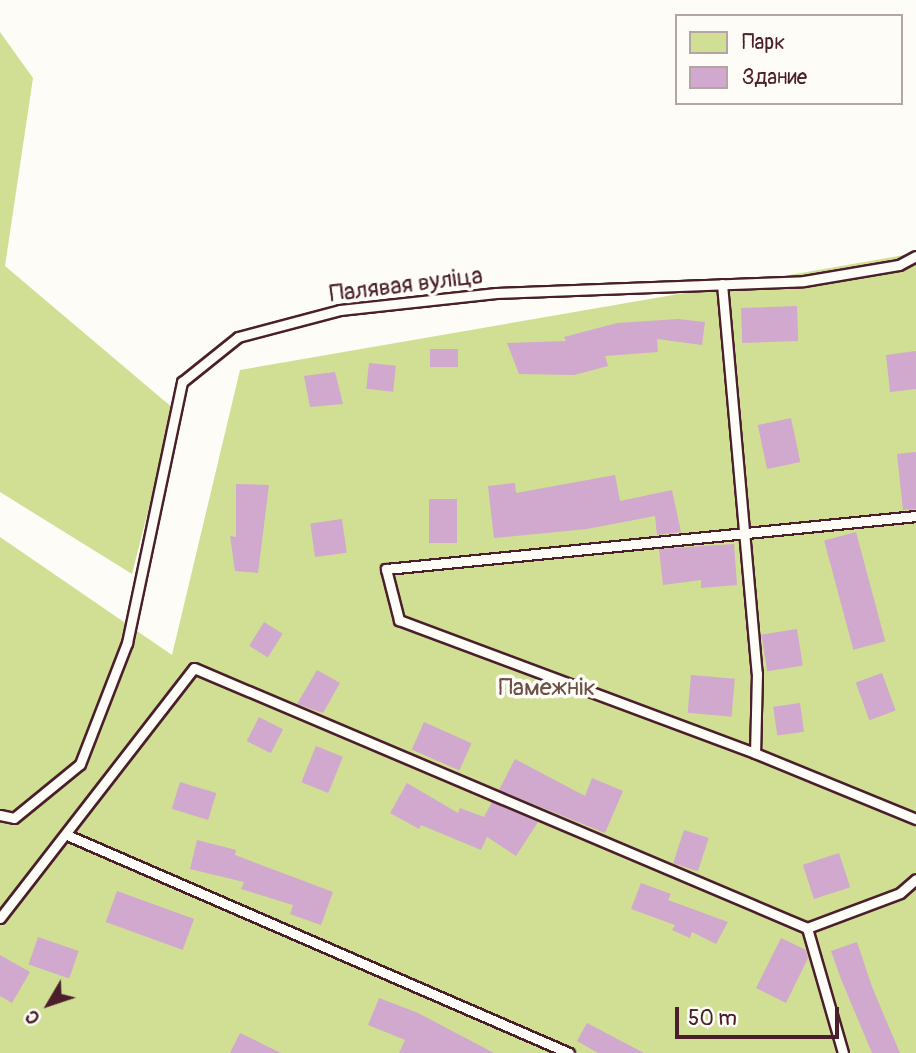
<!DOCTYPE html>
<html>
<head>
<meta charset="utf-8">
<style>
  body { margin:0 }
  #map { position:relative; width:916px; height:1053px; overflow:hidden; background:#fdfcf7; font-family:Pangolin,sans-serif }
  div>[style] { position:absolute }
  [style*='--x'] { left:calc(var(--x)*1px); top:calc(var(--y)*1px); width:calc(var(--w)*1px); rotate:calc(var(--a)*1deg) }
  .green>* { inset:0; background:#d0df93 }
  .building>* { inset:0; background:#d1a8ce; transform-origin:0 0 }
  .roads { filter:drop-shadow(2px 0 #4a1f2b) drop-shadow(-2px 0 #4a1f2b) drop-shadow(0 2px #4a1f2b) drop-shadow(0 -2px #4a1f2b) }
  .lane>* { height:9px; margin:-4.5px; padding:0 4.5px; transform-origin:4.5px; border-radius:4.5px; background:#fdfcf7 }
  span { translate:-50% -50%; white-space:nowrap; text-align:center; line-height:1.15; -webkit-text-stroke:7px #fdfcf7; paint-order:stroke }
  .street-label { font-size:24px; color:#4a1f2b }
  .park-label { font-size:24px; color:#6c4f45 }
  .legend { position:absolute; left:675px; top:14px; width:228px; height:91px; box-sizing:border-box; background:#fdfcf7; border:2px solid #b5a4a5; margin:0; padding:9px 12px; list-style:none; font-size:21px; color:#4a1f2b }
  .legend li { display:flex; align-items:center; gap:14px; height:35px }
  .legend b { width:35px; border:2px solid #b5a4a5 }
  .north { position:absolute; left:14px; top:969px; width:70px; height:70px; -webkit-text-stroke:5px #fdfcf7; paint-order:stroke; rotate:231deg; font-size:19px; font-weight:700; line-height:28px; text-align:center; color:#4a1f2b }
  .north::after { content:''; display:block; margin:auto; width:24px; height:32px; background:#4a1f2b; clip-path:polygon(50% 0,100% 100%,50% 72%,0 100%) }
  .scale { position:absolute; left:675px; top:1007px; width:164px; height:32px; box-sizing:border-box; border:4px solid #4a1f2b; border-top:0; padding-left:9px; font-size:21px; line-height:24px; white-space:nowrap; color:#4a1f2b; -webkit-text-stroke:5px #fdfcf7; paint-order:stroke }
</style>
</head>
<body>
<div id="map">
  <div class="green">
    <div style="clip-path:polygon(0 32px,33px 78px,5px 266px,174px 409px,132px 574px,0 492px)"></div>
    <div style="clip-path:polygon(916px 253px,916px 1053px,0 1053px,0 537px,172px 655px,240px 370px)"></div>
  </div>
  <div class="building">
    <div style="left:797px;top:306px;width:35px;height:56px;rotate:88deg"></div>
    <div style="clip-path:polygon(678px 319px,705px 322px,702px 345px,657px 339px,658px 352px,605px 356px,608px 366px,574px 375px,519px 374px,507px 343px,566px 341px,564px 337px,617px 323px)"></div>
    <div style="left:458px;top:349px;width:18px;height:28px;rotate:90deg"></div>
    <div style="clip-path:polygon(916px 351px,916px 389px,890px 392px,886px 355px)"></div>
    <div style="left:369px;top:363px;width:27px;height:26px;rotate:6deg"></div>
    <div style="clip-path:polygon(335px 372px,343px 404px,310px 407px,304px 376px)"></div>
    <div style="left:791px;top:418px;width:45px;height:34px;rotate:78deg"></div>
    <div style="clip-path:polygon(916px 452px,916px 509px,903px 510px,897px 454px)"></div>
    <div style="clip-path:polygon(615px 475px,620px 501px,672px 490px,681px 532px,657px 535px,655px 516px,587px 529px,494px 538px,488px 486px,515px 483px,516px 493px)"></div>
    <div style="clip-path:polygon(236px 484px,269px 485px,258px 573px,235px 571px,230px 536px,236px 537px)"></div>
    <div style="left:429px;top:499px;width:28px;height:44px"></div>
    <div style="left:342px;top:519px;width:34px;height:32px;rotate:82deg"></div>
    <div style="left:856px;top:532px;width:113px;height:33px;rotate:75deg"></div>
    <div style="clip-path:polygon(734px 544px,737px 585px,701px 588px,701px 580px,663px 585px,659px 549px)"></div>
    <div style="left:264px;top:622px;width:22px;height:28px;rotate:32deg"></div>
    <div style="left:797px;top:629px;width:37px;height:36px;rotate:81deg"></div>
    <div style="clip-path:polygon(317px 670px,340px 683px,323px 713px,297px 704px)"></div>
    <div style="left:882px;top:673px;width:40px;height:28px;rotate:70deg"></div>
    <div style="left:691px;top:675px;width:44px;height:38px;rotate:5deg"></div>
    <div style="left:800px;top:703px;width:29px;height:27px;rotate:82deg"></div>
    <div style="left:259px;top:717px;width:27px;height:27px;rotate:27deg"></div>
    <div style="left:424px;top:722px;width:52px;height:30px;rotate:24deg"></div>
    <div style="left:316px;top:746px;width:29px;height:39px;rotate:22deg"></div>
    <div style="clip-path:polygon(515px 759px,585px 796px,592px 778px,623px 791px,605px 833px,499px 790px)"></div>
    <div style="left:180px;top:782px;width:38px;height:28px;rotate:17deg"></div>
    <div style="clip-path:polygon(407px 783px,458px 813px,460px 808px,484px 817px,492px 802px,538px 822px,516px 856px,487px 837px,481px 850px,421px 825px,419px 829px,390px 813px)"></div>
    <div style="left:684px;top:830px;width:26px;height:35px;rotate:18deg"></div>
    <div style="clip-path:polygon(197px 840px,236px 850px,235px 855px,333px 892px,321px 925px,290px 914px,293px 905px,241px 889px,244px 882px,190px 869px)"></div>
    <div style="left:839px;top:853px;width:36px;height:38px;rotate:72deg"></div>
    <div style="clip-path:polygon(641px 883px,671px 894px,668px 900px,728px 922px,716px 944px,692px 932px,690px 938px,672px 930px,675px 925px,631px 909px)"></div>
    <div style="left:117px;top:891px;width:82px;height:33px;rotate:20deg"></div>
    <div style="left:38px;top:937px;width:43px;height:29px;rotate:19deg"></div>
    <div style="clip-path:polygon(781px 938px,806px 950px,808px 958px,786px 1003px,756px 988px)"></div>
    <div style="clip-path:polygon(857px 942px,872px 987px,900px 1053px,872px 1053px,841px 979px,831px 951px)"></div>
    <div style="clip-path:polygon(0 955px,30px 972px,12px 1003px,0 996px)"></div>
    <div style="clip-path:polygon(379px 998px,418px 1013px,494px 1053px,399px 1053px,405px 1040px,368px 1025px)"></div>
    <div style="clip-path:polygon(587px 1023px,644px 1053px,598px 1053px,577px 1041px)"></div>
    <div style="clip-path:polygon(240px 1033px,281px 1053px,230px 1053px)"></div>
  </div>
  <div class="roads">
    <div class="lane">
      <div style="--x:722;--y:284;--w:391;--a:84.9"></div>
      <div style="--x:757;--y:673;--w:80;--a:91.4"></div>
      <div style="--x:916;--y:516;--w:533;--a:174.29"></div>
      <div style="--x:386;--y:569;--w:53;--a:75.7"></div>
      <div style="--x:399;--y:620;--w:380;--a:20.5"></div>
      <div style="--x:755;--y:753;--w:174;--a:22.3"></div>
      <div style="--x:0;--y:815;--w:14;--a:12"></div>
      <div style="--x:14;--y:818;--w:85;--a:-39.3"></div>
      <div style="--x:80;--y:764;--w:130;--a:-68.8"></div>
      <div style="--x:127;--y:643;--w:267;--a:-78.1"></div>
      <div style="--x:182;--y:382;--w:72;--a:-38.8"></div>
      <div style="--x:238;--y:337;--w:106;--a:-14.8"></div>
      <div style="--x:340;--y:310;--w:157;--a:-6.2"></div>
      <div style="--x:496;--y:293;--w:308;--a:-2.2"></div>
      <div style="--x:804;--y:281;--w:96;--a:-9.6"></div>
      <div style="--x:899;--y:265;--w:19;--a:-28"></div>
      <div style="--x:67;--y:835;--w:547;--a:23.47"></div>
      <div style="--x:0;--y:918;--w:316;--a:-52.2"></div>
      <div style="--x:194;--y:668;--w:666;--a:22.98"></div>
      <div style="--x:807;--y:928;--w:99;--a:-20.6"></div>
      <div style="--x:900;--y:893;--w:21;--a:-41"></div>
      <div style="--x:807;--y:928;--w:130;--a:73.9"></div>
    </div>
  </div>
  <div class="street-label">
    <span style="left:406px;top:285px;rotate:-7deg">Палявая вуліца</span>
  </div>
  <div class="park-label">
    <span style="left:547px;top:688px">Памежнік</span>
  </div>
  <ul class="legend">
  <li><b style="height:19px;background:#d0df93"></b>Парк</li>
  <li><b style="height:19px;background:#d1a8ce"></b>Здание</li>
  </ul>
  <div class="north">С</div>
  <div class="scale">50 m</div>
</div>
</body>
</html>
